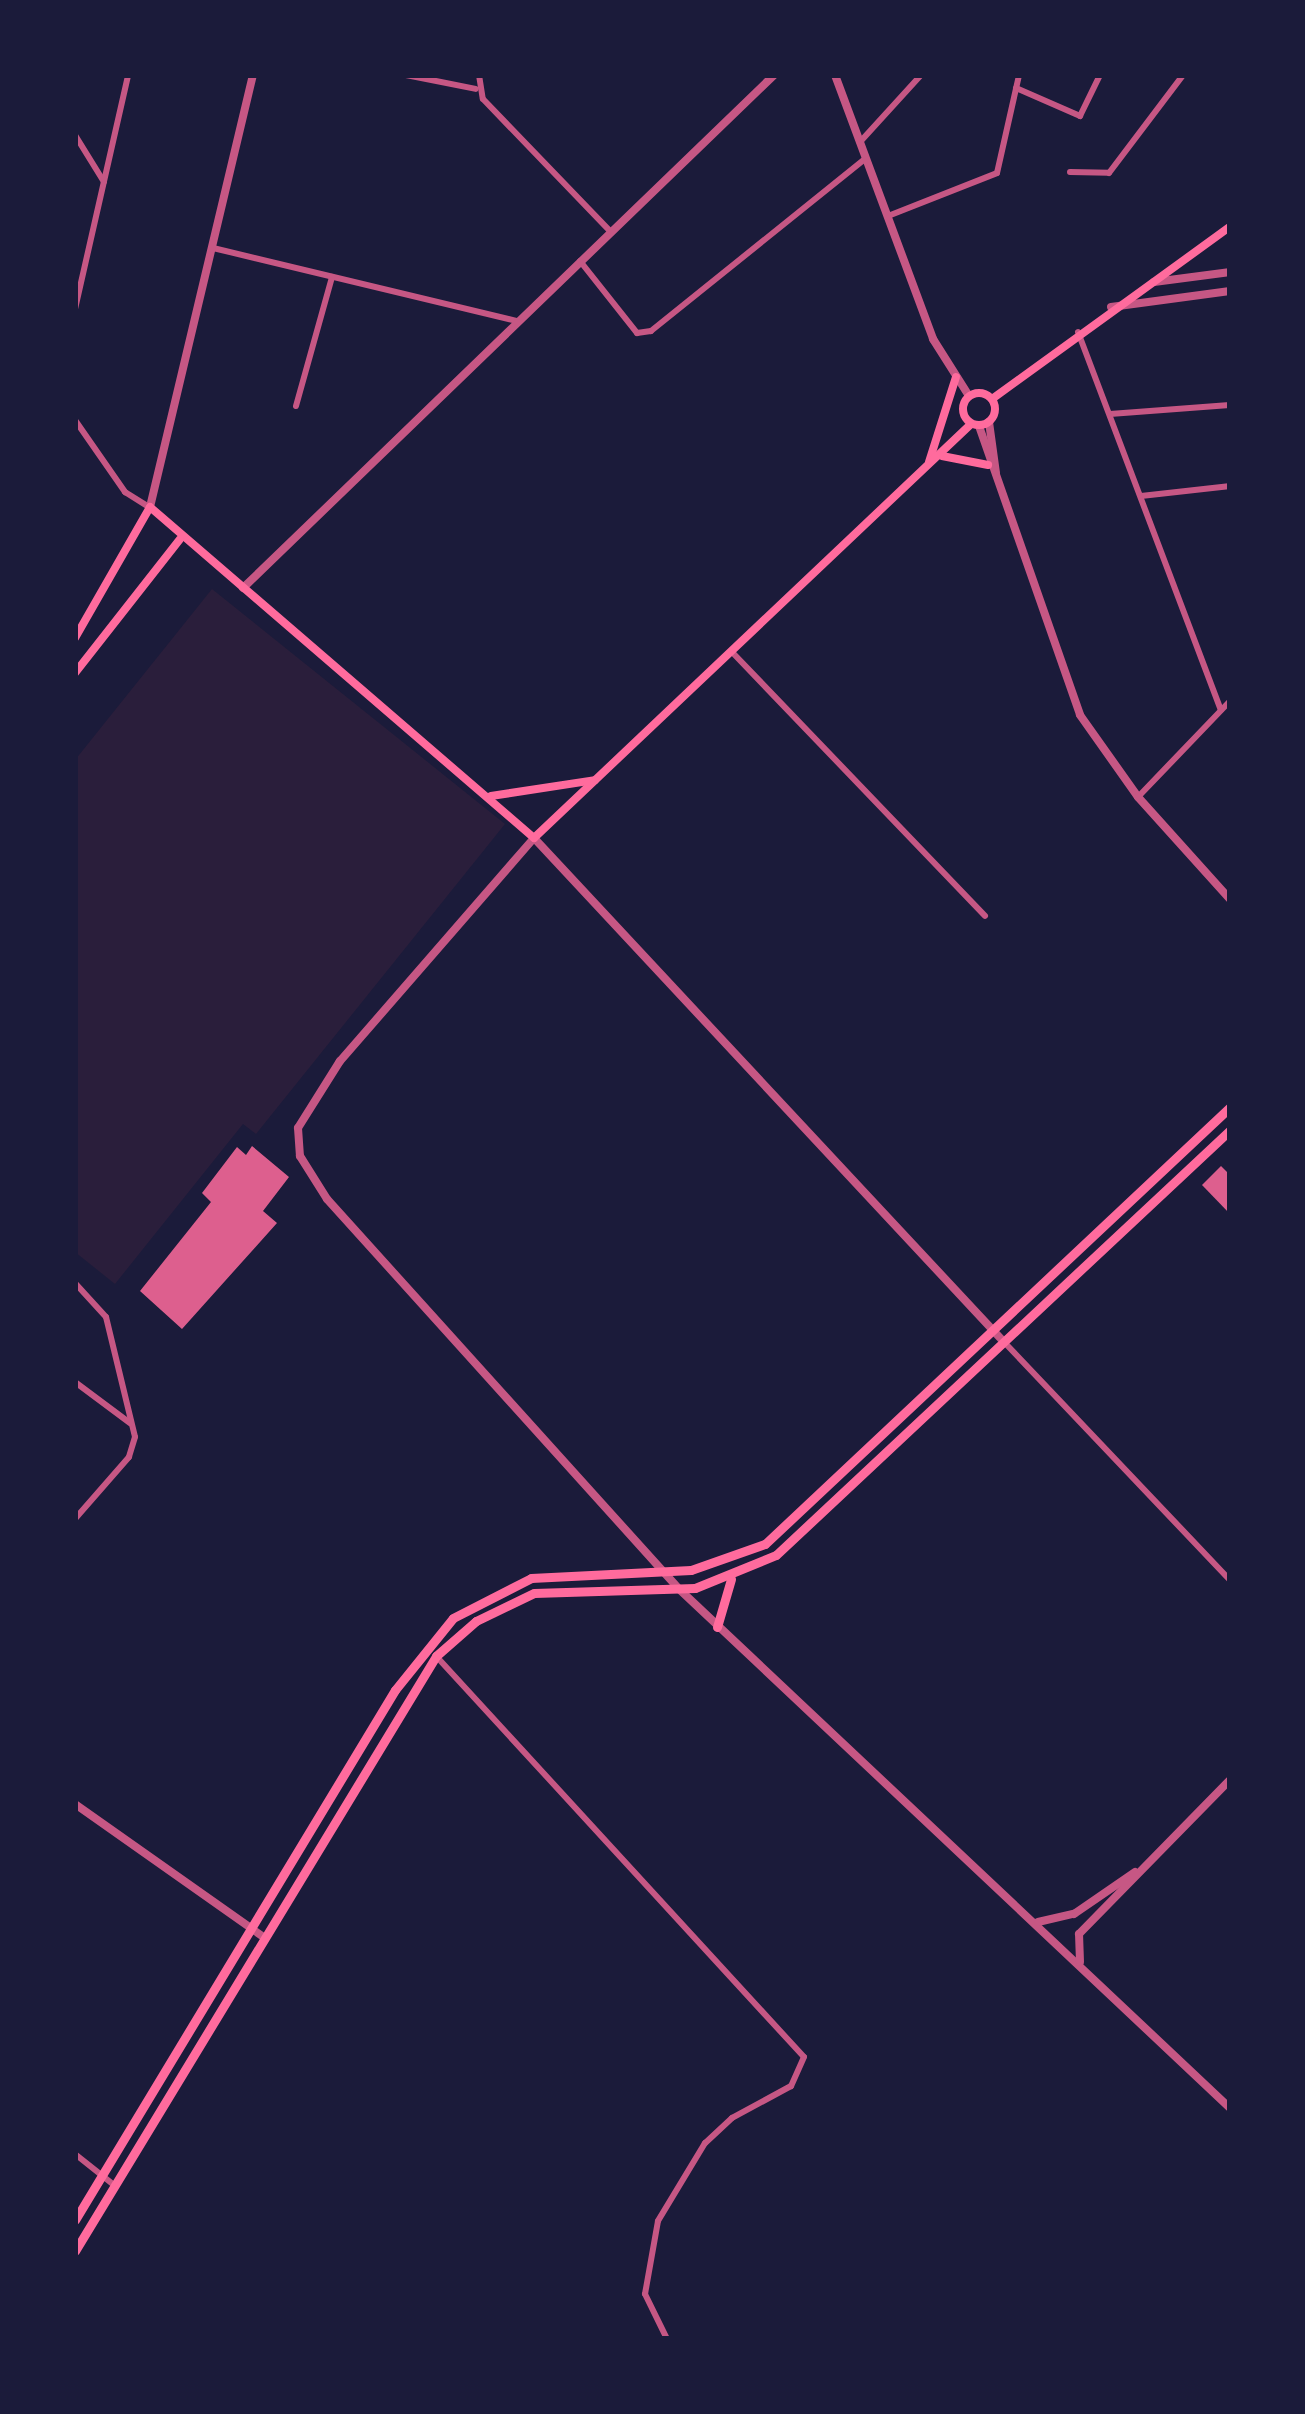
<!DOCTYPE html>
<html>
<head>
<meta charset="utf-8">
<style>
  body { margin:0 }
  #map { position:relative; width:1305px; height:2414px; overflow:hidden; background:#1b1b3a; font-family:Rubik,sans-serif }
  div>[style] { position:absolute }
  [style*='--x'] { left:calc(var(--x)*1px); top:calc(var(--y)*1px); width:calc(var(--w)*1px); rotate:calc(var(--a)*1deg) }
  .green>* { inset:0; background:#2a1e3b }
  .building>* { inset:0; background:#dd5f8e }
  .minor>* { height:6px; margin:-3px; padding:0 3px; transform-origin:3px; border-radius:3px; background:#c65784 }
  .tertiary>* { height:8px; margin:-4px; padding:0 4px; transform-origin:4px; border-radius:4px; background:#c65784 }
  .secondary>* { height:8px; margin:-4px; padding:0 4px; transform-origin:4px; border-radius:4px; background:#ff6b9d }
  .secondary>.ring { margin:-4px; padding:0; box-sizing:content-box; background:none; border:8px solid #ff6b9d; border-radius:50% }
  .primary>* { height:9px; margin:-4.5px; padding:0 4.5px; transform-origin:4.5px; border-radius:4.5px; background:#ff6b9d }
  span { translate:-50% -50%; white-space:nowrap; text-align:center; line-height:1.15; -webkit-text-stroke:12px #1b1b3a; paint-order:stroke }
  .frame { position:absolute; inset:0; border:78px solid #1b1b3a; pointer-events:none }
</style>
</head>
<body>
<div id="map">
  <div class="green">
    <div style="clip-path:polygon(212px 589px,505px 824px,256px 1134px,243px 1124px,115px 1284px,75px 1252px,75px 760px)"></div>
  </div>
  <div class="building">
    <div style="clip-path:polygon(252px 1146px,289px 1177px,263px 1211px,277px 1223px,182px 1329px,140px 1291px,211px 1202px,202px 1193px,237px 1147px,246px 1155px)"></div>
    <div style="clip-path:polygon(1221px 1166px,1230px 1175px,1230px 1214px,1202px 1185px)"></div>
  </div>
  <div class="minor">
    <div style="--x:406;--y:75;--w:71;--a:11.3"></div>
    <div style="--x:479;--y:75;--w:24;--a:81"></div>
    <div style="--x:483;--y:99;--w:185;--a:46.1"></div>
    <div style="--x:1016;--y:88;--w:70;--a:23.6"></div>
    <div style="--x:1080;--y:116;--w:46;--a:-64"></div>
    <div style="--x:75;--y:135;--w:55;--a:58.3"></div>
    <div style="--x:860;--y:142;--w:91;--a:-47.7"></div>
    <div style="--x:1070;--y:172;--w:39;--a:1"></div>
    <div style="--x:1109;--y:173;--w:123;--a:-52.9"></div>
    <div style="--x:888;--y:216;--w:117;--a:-21.5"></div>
    <div style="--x:997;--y:173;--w:100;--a:-77.3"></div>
    <div style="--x:213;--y:248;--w:312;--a:13.5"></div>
    <div style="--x:580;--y:261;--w:92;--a:51.6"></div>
    <div style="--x:637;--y:333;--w:14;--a:-8"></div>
    <div style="--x:651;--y:331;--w:275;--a:-38.8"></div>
    <div style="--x:75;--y:309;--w:240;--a:-77.2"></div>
    <div style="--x:1078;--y:332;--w:404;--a:69.3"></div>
    <div style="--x:296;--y:406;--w:134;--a:-74.4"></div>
    <div style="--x:1110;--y:414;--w:120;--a:-4.3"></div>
    <div style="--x:75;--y:420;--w:88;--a:55.2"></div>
    <div style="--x:125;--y:492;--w:28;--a:32"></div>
    <div style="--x:1141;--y:496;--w:90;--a:-6.4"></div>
    <div style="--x:731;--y:651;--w:367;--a:46.2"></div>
    <div style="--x:1138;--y:797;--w:133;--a:-46.2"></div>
    <div style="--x:75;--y:1283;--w:46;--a:47.6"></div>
    <div style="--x:106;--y:1317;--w:123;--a:76.4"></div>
    <div style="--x:135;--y:1437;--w:21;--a:107"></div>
    <div style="--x:129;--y:1457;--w:82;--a:131.1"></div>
    <div style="--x:1005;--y:1343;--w:327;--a:46.5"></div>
    <div style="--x:75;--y:1382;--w:69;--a:36.7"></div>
    <div style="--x:436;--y:1656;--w:544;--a:47.46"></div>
    <div style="--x:804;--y:2057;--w:32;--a:114"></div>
    <div style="--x:791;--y:2086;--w:67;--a:151.5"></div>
    <div style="--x:732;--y:2118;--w:37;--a:137"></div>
    <div style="--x:705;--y:2143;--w:91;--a:121.1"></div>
    <div style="--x:658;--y:2221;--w:74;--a:100.1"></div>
    <div style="--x:645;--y:2294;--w:50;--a:63.9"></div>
    <div style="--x:75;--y:2154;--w:50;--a:38.5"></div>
  </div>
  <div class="tertiary">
    <div style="--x:835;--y:75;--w:282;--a:69.6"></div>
    <div style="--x:933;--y:339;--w:67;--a:57.7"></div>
    <div style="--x:1154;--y:282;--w:77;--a:-7.5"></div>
    <div style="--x:1111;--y:307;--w:120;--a:-7.7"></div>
    <div style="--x:989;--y:422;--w:51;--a:82.2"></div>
    <div style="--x:979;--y:426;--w:306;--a:70.7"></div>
    <div style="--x:1080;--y:715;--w:100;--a:54.7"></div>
    <div style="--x:1138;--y:797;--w:137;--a:48"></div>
    <div style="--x:150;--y:507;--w:444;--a:-76.6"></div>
    <div style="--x:243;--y:588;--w:738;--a:-44.01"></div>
    <div style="--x:1003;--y:1341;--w:688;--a:-133"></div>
    <div style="--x:534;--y:838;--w:296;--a:131"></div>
    <div style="--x:340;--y:1061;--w:79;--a:122.1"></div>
    <div style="--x:298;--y:1128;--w:28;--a:86"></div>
    <div style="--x:300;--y:1156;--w:51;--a:57.9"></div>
    <div style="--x:327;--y:1199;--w:525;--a:47.93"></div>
    <div style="--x:679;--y:1589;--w:757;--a:43.29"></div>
    <div style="--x:75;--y:1804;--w:228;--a:35.2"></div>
    <div style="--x:1038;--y:1922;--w:37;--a:-13"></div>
    <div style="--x:1074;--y:1914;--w:74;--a:-34.5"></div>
    <div style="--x:1080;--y:1962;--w:28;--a:-92"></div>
    <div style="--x:1079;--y:1934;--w:216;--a:-45.6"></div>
  </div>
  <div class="secondary">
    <div class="ring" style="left:963px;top:393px;width:24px;height:24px"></div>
    <div style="--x:992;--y:399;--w:294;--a:-35.9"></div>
    <div style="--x:942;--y:456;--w:47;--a:11.1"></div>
    <div style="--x:929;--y:462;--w:89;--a:-72.4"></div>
    <div style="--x:75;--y:638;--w:151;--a:-60.2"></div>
    <div style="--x:150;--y:507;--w:507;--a:40.76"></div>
    <div style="--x:534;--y:838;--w:602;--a:-43.45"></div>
    <div style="--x:75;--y:673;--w:170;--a:-51.9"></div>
    <div style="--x:491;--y:796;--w:105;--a:-8.7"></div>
  </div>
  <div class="primary">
    <div style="--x:717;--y:1627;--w:50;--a:-73.7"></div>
    <div style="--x:75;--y:2220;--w:619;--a:-58.88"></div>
    <div style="--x:395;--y:1690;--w:92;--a:-51.1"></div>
    <div style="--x:453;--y:1618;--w:88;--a:-27.1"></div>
    <div style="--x:531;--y:1578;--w:160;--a:-2.9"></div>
    <div style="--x:691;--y:1570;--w:78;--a:-19.4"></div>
    <div style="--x:765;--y:1544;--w:638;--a:-43.22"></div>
    <div style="--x:75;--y:2251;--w:696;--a:-58.75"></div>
    <div style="--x:436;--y:1656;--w:53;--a:-41.2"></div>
    <div style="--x:476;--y:1621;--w:64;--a:-25.8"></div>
    <div style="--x:534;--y:1593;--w:161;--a:-1.8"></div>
    <div style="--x:695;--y:1588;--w:87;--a:-22.2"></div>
    <div style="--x:776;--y:1555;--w:622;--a:-43.11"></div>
  </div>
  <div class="frame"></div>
</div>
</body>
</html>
